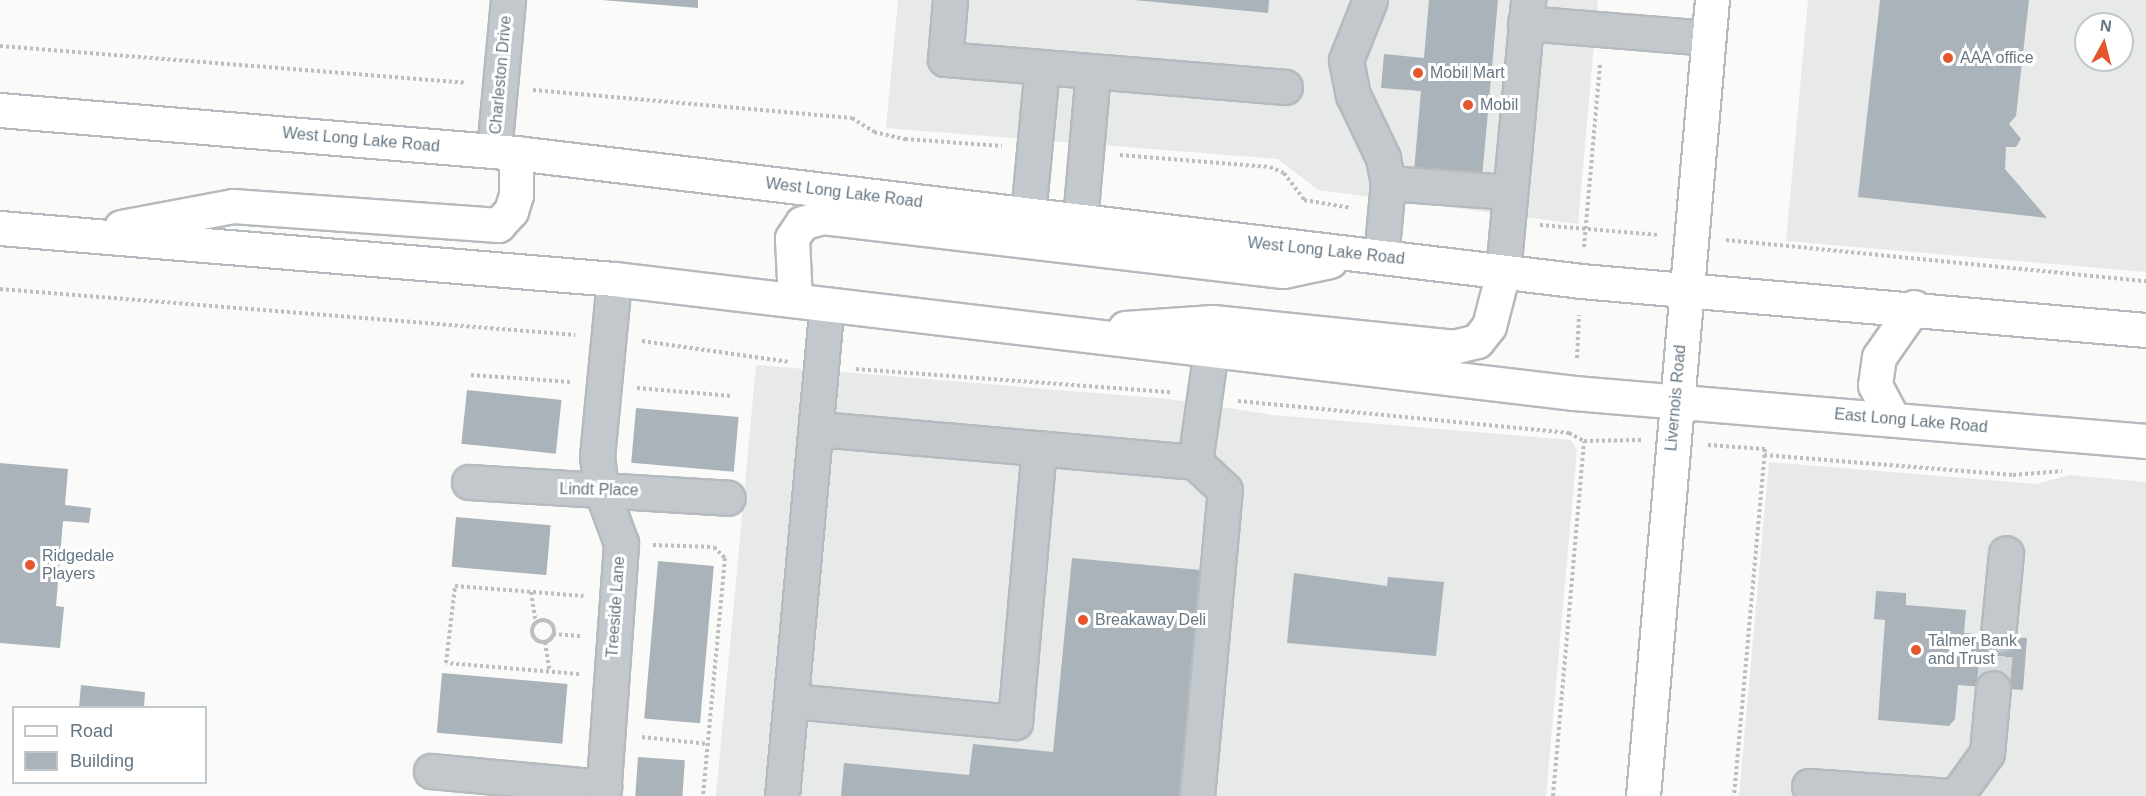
<!DOCTYPE html>
<html>
<head>
<meta charset="utf-8">
<style>
  body { margin:0 }
  #map { position:relative; width:2146px; height:796px; overflow:hidden; background:#fafaf8; font-family:Helvetica,sans-serif }
  div>[style] { position:absolute }
  [style*='--x'] { left:calc(var(--x)*1px); top:calc(var(--y)*1px); width:calc(var(--w)*1px); rotate:calc(var(--a)*1deg) }
  .built>* { inset:0; background:#e8e9e9 }
  .building>* { inset:0; background:#aab3b9; transform-origin:0 0 }
  .minor-tunnel>* { height:33px; margin-top:-16.5px; transform-origin:0; background:repeating-linear-gradient(90deg,#d5d9db 0 33px,transparent 0 49px) }
  .path>* { height:4px; margin-top:-2px; transform-origin:0; background:repeating-linear-gradient(90deg,#bbbfc2 0 3px,transparent 0 6px) }
  .path>.ring { margin:-2px; padding:0; box-sizing:content-box; background:none; border:4px solid #bbbfc2; border-radius:50% }
  .roads { filter:drop-shadow(2px 0 #b5babe) drop-shadow(-2px 0 #b5babe) drop-shadow(0 2px #b5babe) drop-shadow(0 -2px #b5babe) }
  .minor>* { height:33px; margin:-16.5px; padding:0 16.5px; transform-origin:16.5px; border-radius:16.5px; background:#c3c8cc }
  .major>* { height:33px; margin:-16.5px; padding:0 16.5px; transform-origin:16.5px; border-radius:16.5px; background:#fff }
  .dots>* { width:16px; height:16px; translate:-50% -50%; box-sizing:border-box; border:3px solid #fff; border-radius:50% }
  span { translate:-50% -50%; white-space:nowrap; text-align:center; line-height:1.15; -webkit-text-stroke:6px #fff; paint-order:stroke }
  .poi-label { font-size:16px; color:#657683 }
  .left { translate:0 -50%; text-align:left }
  .street-label { font-size:16px; color:#657683 }
  .legend { position:absolute; left:12px; top:706px; width:195px; height:78px; box-sizing:border-box; background:#fff; border:2px solid #c1c8cd; margin:0; padding:8px 10px; list-style:none; font-size:18px; color:#657683 }
  .legend li { display:flex; align-items:center; gap:12px; height:30px }
  .legend b { width:30px; border:2px solid #c1c8cd }
  .north { position:absolute; left:2074px; top:12px; width:60px; height:60px; box-sizing:border-box; background:#fff; border:2px solid #c1c8cd; border-radius:50%; rotate:7deg; font-size:16px; font-weight:700; line-height:24px; text-align:center; color:#657683 }
  .north::after { content:''; display:block; margin:auto; width:21px; height:27px; background:#e4572e; clip-path:polygon(50% 0,100% 100%,50% 72%,0 100%) }
</style>
</head>
<body>
<div id="map">
  <div class="built">
    <div style="clip-path:polygon(898px 0,1598px 0,1578px 224px,1318px 190px,1278px 159px,886px 128px)"></div>
    <div style="clip-path:polygon(evenodd,1808px 0,2146px 0,2146px 272px,1786px 241px,1808px 0,2086px 24px,2122px 24px,2122px 60px,2086px 60px,2086px 24px)"></div>
    <div style="clip-path:polygon(756px 365px,1169px 399px,1273px 415px,1571px 440px,1577px 450px,1546px 796px,716px 796px)"></div>
    <div style="clip-path:polygon(1769px 462px,2037px 484px,2069px 475px,2146px 482px,2146px 796px,1739px 796px)"></div>
  </div>
  <div class="building">
    <div style="clip-path:polygon(602px 0,698px 0,698px 8px)"></div>
    <div style="clip-path:polygon(1134px 0,1269px 0,1268px 13px)"></div>
    <div style="clip-path:polygon(1429px 0,1498px 0,1482px 178px,1414px 171px,1421px 91px,1381px 88px,1384px 54px,1424px 58px)"></div>
    <div style="clip-path:polygon(1880px 0,2029px 0,2016px 116px,2009px 124px,2021px 139px,2016px 147px,2006px 147px,2005px 169px,2047px 218px,1858px 197px)"></div>
    <div style="left:467px;top:390px;width:95px;height:54px;rotate:6deg"></div>
    <div style="left:636px;top:408px;width:103px;height:55px;rotate:5deg"></div>
    <div style="clip-path:polygon(0 463px,68px 469px,65px 505px,91px 508px,89px 523px,63px 521px,56px 606px,64px 607px,60px 648px,0 643px)"></div>
    <div style="left:456px;top:517px;width:95px;height:50px;rotate:5deg"></div>
    <div style="clip-path:polygon(1072px 558px,1201px 570px,1179px 796px,841px 796px,844px 763px,969px 775px,973px 744px,1053px 752px)"></div>
    <div style="left:658px;top:561px;width:56px;height:158px;rotate:5deg"></div>
    <div style="clip-path:polygon(1294px 573px,1387px 586px,1388px 577px,1444px 582px,1436px 656px,1287px 643px)"></div>
    <div style="clip-path:polygon(1876px 591px,1906px 593px,1906px 605px,1966px 610px,1964px 633px,2027px 638px,2023px 690px,1958px 685px,1955px 719px,1949px 726px,1878px 720px,1885px 620px,1874px 619px)"></div>
    <div style="left:442px;top:673px;width:126px;height:60px;rotate:5deg"></div>
    <div style="clip-path:polygon(81px 685px,145px 692px,144px 708px,79px 708px)"></div>
    <div style="left:638px;top:757px;width:47px;height:39px;rotate:4deg"></div>
  </div>
  <div class="minor-tunnel">
    <div style="--x:1993;--y:688;--w:53;--a:-84.6"></div>
  </div>
  <div class="path">
    <div style="--x:0;--y:46;--w:467;--a:4.5"></div>
    <div style="--x:533;--y:90;--w:320;--a:5"></div>
    <div style="--x:852;--y:118;--w:26;--a:32"></div>
    <div style="--x:874;--y:132;--w:32;--a:13"></div>
    <div style="--x:905;--y:139;--w:97;--a:4.1"></div>
    <div style="--x:1120;--y:155;--w:150;--a:4.6"></div>
    <div style="--x:1270;--y:167;--w:15;--a:23"></div>
    <div style="--x:1284;--y:173;--w:34;--a:53"></div>
    <div style="--x:1304;--y:200;--w:48;--a:9.7"></div>
    <div style="--x:1540;--y:225;--w:118;--a:4.8"></div>
    <div style="--x:1726;--y:240;--w:422;--a:5.6"></div>
    <div style="--x:1584;--y:247;--w:185;--a:-85"></div>
    <div style="--x:0;--y:289;--w:577;--a:4.57"></div>
    <div style="--x:642;--y:341;--w:148;--a:8.1"></div>
    <div style="--x:1577;--y:358;--w:43;--a:-87.3"></div>
    <div style="--x:856;--y:369;--w:316;--a:4.2"></div>
    <div style="--x:471;--y:375;--w:100;--a:4"></div>
    <div style="--x:637;--y:388;--w:95;--a:4.8"></div>
    <div style="--x:1238;--y:401;--w:333;--a:5.5"></div>
    <div style="--x:1569;--y:433;--w:17;--a:28"></div>
    <div style="--x:1708;--y:445;--w:57;--a:4"></div>
    <div style="--x:1765;--y:449;--w:348;--a:95.1"></div>
    <div style="--x:1764;--y:455;--w:250;--a:4.6"></div>
    <div style="--x:2013;--y:475;--w:49;--a:-4.7"></div>
    <div style="--x:653;--y:545;--w:61;--a:1.9"></div>
    <div style="--x:714;--y:547;--w:16;--a:45"></div>
    <div style="--x:725;--y:558;--w:239;--a:95.3"></div>
    <div style="--x:531;--y:592;--w:31;--a:81"></div>
    <div class="ring" style="left:532px;top:620px;width:18px;height:18px"></div>
    <div style="--x:553;--y:634;--w:27;--a:4"></div>
    <div style="--x:545;--y:642;--w:30;--a:81"></div>
    <div style="--x:579;--y:674;--w:133;--a:-175.3"></div>
    <div style="--x:446;--y:663;--w:78;--a:-83.3"></div>
    <div style="--x:455;--y:586;--w:129;--a:4.4"></div>
    <div style="--x:642;--y:737;--w:66;--a:6.1"></div>
    <div style="--x:1553;--y:796;--w:356;--a:-85"></div>
    <div style="--x:1584;--y:441;--w:57;--a:-1"></div>
  </div>
  <div class="roads">
    <div class="minor">
      <div style="--x:950;--y:0;--w:59;--a:94.8"></div>
      <div style="--x:945;--y:59;--w:341;--a:4.7"></div>
      <div style="--x:1370;--y:0;--w:65;--a:111.8"></div>
      <div style="--x:1346;--y:60;--w:36;--a:79"></div>
      <div style="--x:1353;--y:95;--w:70;--a:64.5"></div>
      <div style="--x:1383;--y:158;--w:25;--a:79"></div>
      <div style="--x:1388;--y:183;--w:74;--a:95.4"></div>
      <div style="--x:1525;--y:23;--w:184;--a:4.7"></div>
      <div style="--x:494;--y:151;--w:152;--a:-84.7"></div>
      <div style="--x:1388;--y:183;--w:119;--a:4.3"></div>
      <div style="--x:1028;--y:215;--w:148;--a:-84.6"></div>
      <div style="--x:1080;--y:220;--w:149;--a:-85"></div>
      <div style="--x:1503;--y:272;--w:273;--a:-84.7"></div>
      <div style="--x:818;--y:429;--w:378;--a:5"></div>
      <div style="--x:469;--y:482;--w:259;--a:3.5"></div>
      <div style="--x:1998;--y:635;--w:82;--a:-84.4"></div>
      <div style="--x:792;--y:701;--w:224;--a:5.4"></div>
      <div style="--x:1015;--y:722;--w:275;--a:-85"></div>
      <div style="--x:431;--y:771;--w:174;--a:5.3"></div>
      <div style="--x:1809;--y:786;--w:142;--a:4"></div>
      <div style="--x:603;--y:796;--w:254;--a:-85.9"></div>
      <div style="--x:621;--y:543;--w:58;--a:-110.3"></div>
      <div style="--x:601;--y:489;--w:32;--a:-97"></div>
      <div style="--x:597;--y:457;--w:179;--a:-84.5"></div>
      <div style="--x:782;--y:796;--w:494;--a:-84.8"></div>
      <div style="--x:1197;--y:796;--w:307;--a:-84.8"></div>
      <div style="--x:1225;--y:490;--w:41;--a:-137"></div>
      <div style="--x:1195;--y:462;--w:113;--a:-81.9"></div>
      <div style="--x:1956;--y:796;--w:53;--a:-54.2"></div>
      <div style="--x:1987;--y:753;--w:65;--a:-84.7"></div>
    </div>
    <div class="major">
      <div style="--x:0;--y:110;--w:518;--a:4.76"></div>
      <div style="--x:516;--y:153;--w:1073;--a:6.85"></div>
      <div style="--x:1581;--y:281;--w:567;--a:4.96"></div>
      <div style="--x:121;--y:227;--w:114;--a:-10.6"></div>
      <div style="--x:233;--y:206;--w:266;--a:4.1"></div>
      <div style="--x:498;--y:225;--w:19;--a:-47"></div>
      <div style="--x:511;--y:211;--w:17;--a:-73"></div>
      <div style="--x:516;--y:195;--w:42;--a:-90"></div>
      <div style="--x:0;--y:228;--w:616;--a:4.75"></div>
      <div style="--x:614;--y:279;--w:967;--a:6.77"></div>
      <div style="--x:1574;--y:393;--w:574;--a:4.8"></div>
      <div style="--x:795;--y:300;--w:62;--a:-92.8"></div>
      <div style="--x:792;--y:238;--w:18;--a:-56"></div>
      <div style="--x:802;--y:223;--w:22;--a:-16"></div>
      <div style="--x:823;--y:217;--w:463;--a:6.7"></div>
      <div style="--x:1283;--y:271;--w:48;--a:-12"></div>
      <div style="--x:1125;--y:328;--w:88;--a:-3.9"></div>
      <div style="--x:1213;--y:322;--w:241;--a:5.9"></div>
      <div style="--x:1453;--y:347;--w:25;--a:-14"></div>
      <div style="--x:1477;--y:341;--w:19;--a:-51"></div>
      <div style="--x:1489;--y:326;--w:56;--a:-75.5"></div>
      <div style="--x:1893;--y:419;--w:38;--a:-118"></div>
      <div style="--x:1875;--y:385;--w:28;--a:-82"></div>
      <div style="--x:1879;--y:357;--w:61;--a:-55"></div>
      <div style="--x:1643;--y:796;--w:799;--a:-85.05"></div>
    </div>
  </div>
  <div class="dots">
    <div style="left:1948px;top:58px;background:#e4572e"></div>
    <div style="left:1418px;top:73px;background:#e4572e"></div>
    <div style="left:1468px;top:105px;background:#e4572e"></div>
    <div style="left:30px;top:565px;background:#e4572e"></div>
    <div style="left:1083px;top:620px;background:#e4572e"></div>
    <div style="left:1916px;top:650px;background:#e4572e"></div>
  </div>
  <div class="poi-label">
    <span class="left" style="left:1960px;top:58px">AAA office</span>
    <span class="left" style="left:1430px;top:73px">Mobil Mart</span>
    <span class="left" style="left:1480px;top:105px">Mobil</span>
    <span class="left" style="left:42px;top:565px">Ridgedale<br>Players</span>
    <span class="left" style="left:1095px;top:620px">Breakaway Deli</span>
    <span class="left" style="left:1928px;top:650px">Talmer Bank<br>and Trust</span>
  </div>
  <div class="street-label">
    <span style="left:501px;top:75px;rotate:-85deg">Charleston Drive</span>
    <span style="left:361px;top:140px;rotate:5deg">West Long Lake Road</span>
    <span style="left:844px;top:193px;rotate:7deg">West Long Lake Road</span>
    <span style="left:1326px;top:251px;rotate:6deg">West Long Lake Road</span>
    <span style="left:1676px;top:398px;rotate:-85deg">Livernois Road</span>
    <span style="left:1911px;top:421px;rotate:5deg">East Long Lake Road</span>
    <span style="left:599px;top:490px;rotate:1deg">Lindt Place</span>
    <span style="left:616px;top:607px;rotate:-86deg">Treeside Lane</span>
  </div>
  <ul class="legend">
  <li><b style="height:8px;background:#fff"></b>Road</li>
  <li><b style="height:16px;background:#aab3b9"></b>Building</li>
  </ul>
  <div class="north">N</div>
</div>
</body>
</html>
